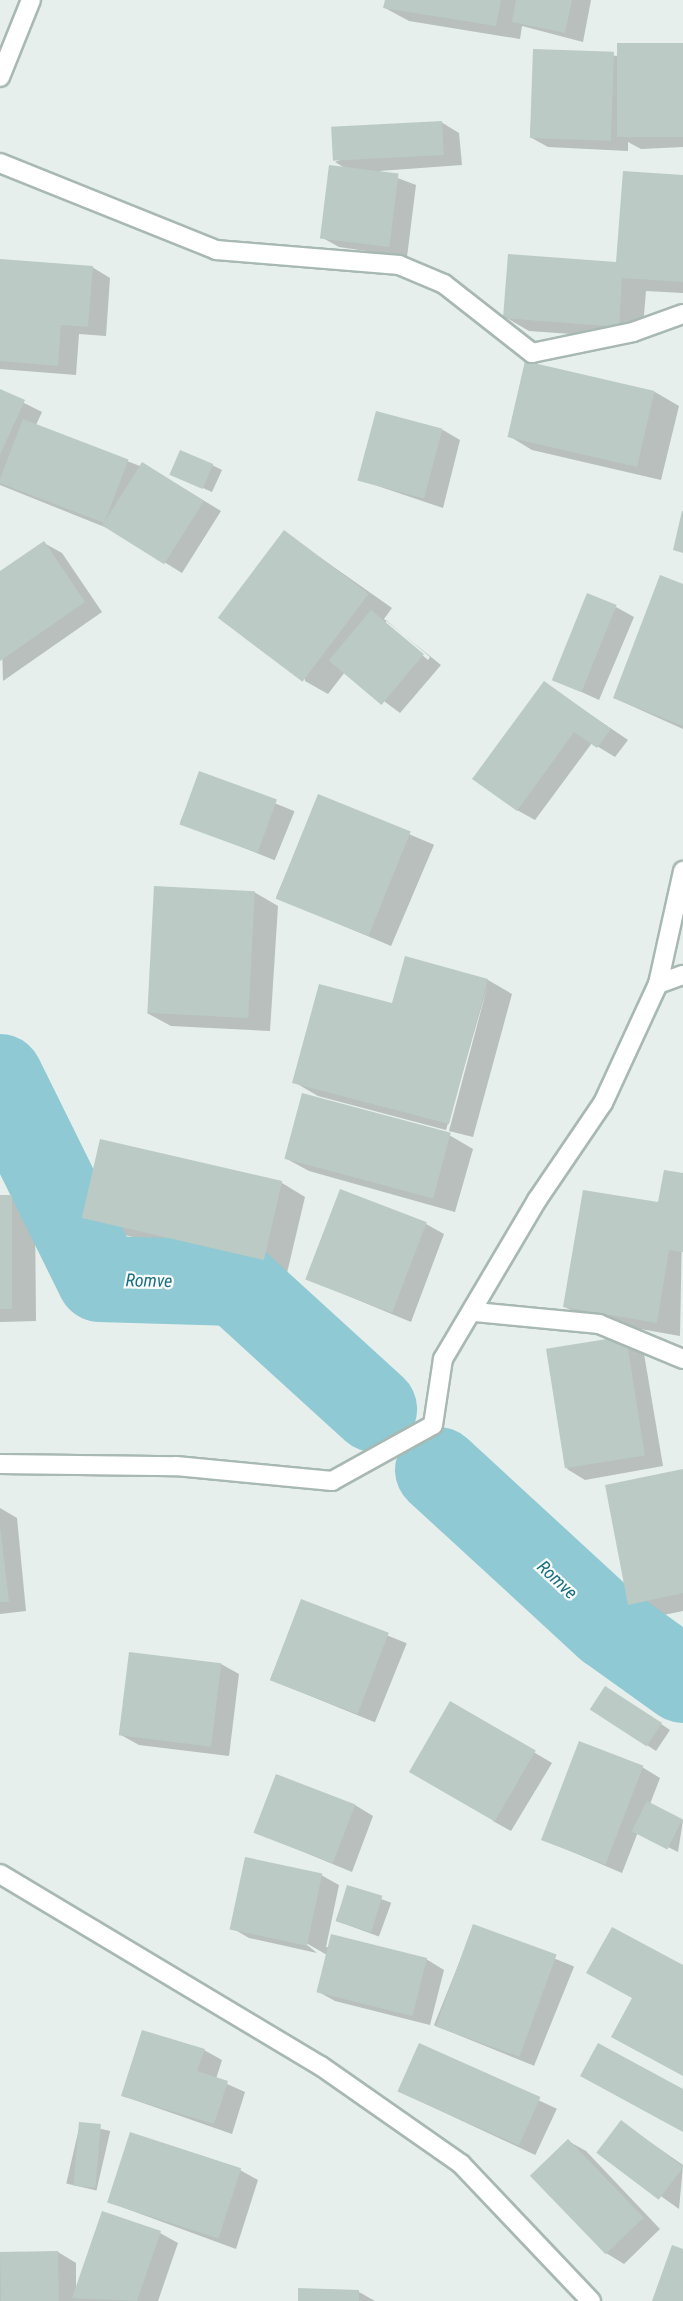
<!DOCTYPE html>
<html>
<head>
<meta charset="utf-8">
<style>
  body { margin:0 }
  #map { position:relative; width:683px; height:2301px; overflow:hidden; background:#e6efeb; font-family:"Roboto Condensed",sans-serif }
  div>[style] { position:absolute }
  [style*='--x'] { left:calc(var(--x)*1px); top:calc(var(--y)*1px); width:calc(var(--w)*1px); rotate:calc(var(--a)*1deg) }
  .shadow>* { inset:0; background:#0003; transform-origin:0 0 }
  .river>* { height:86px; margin:-43px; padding:0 43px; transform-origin:43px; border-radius:43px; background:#8ec9d4 }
  .building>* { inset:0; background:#bbcac4; transform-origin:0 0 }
  .roads { filter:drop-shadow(2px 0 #a8b8b2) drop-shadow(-2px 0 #a8b8b2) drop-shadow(0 2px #a8b8b2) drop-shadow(0 -2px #a8b8b2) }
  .street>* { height:18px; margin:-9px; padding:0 9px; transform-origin:9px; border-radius:9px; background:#fff }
  .secondary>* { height:18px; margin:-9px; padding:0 9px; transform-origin:9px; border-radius:9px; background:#fff }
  span { translate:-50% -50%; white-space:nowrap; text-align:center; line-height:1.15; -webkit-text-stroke:4.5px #f7fbf9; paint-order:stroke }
  .water-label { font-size:18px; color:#1c6f80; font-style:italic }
</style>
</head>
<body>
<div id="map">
  <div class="shadow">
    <div style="clip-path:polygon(386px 0,591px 0,583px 42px,522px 26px,520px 39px,409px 21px,385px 8px)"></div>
    <div style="clip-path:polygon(683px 45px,683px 147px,641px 149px,628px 142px,628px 151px,548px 147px,530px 137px,535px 50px,619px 56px)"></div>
    <div style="clip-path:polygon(441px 122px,459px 133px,462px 165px,379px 171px,416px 185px,407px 257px,339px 247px,321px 237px,345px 168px,335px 162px)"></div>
    <div style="clip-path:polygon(683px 177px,683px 293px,646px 291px,642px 339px,529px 331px,505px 317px,617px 263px)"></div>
    <div style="clip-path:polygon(0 260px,92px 267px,110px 278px,106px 336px,79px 334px,76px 375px,0 369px)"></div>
    <div style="clip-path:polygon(527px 363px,655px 392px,679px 406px,661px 480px,532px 450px,509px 436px)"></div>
    <div style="clip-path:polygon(0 391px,42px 412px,36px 425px,160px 474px,221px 511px,182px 573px,112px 530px,0 485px)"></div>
    <div style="clip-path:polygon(443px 430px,460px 440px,443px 508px,360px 480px)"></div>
    <div style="clip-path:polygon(212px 465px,222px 470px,212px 492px,171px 474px)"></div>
    <div style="clip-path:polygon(evenodd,284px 532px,392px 608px,384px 619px,441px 665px,400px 713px,345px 672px,328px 694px,305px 681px,284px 532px,386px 620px,430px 657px,428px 660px,386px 624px,386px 620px)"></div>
    <div style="clip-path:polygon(44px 543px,62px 553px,102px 612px,3px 681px,0 573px)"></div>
    <div style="clip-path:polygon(683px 585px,683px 729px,614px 698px)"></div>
    <div style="clip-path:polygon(616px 607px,634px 617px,599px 700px,553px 679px)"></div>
    <div style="clip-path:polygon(544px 683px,628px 740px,615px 757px,592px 743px,535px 820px,517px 810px)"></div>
    <div style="left:200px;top:773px;width:102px;height:53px;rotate:22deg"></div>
    <div style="left:319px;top:796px;width:125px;height:110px;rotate:23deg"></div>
    <div style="clip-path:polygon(254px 892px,278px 906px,270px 1031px,171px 1026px,147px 1013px)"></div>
    <div style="clip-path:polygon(406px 958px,488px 980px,512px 994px,473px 1137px,449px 1131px,488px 984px,446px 1130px,318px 1096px,294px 1082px,393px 1005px)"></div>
    <div style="clip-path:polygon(449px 1135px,473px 1149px,455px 1212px,309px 1171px,285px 1158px)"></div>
    <div style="clip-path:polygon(683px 1174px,680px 1336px,589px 1320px,565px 1307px)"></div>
    <div style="clip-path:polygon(282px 1183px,305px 1197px,287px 1273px,107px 1231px,83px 1218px)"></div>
    <div style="clip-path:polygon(0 1197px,11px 1197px,35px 1210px,36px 1321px,0 1322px)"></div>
    <div style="clip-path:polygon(426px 1224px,444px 1234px,411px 1322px,307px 1279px)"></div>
    <div style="clip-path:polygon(625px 1337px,643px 1348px,663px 1466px,585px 1480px,567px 1469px)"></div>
    <div style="clip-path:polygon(683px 1471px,683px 1611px,654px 1617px,630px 1604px)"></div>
    <div style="clip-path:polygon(0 1508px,17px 1518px,26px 1611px,0 1614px)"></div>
    <div style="left:302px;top:1601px;width:113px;height:85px;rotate:22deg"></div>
    <div style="clip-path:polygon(221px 1664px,239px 1674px,229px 1756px,139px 1745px,121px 1735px)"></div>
    <div style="clip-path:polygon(615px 1693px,670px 1730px,656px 1751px,592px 1709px)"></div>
    <div style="clip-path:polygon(451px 1703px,552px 1763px,511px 1831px,493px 1821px)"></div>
    <div style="clip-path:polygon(642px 1767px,660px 1778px,650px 1804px,683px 1820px,678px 1852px,638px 1832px,622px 1873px,542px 1839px)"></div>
    <div style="clip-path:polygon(355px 1805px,373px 1816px,352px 1872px,255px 1832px)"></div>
    <div style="clip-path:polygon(321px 1875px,339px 1885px,326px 1947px,426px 1959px,444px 1970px,430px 2025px,335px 2001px,317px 1991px,327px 1955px,301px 1940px,317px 1953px,249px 1938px,232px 1928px)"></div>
    <div style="left:348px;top:1887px;width:46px;height:36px;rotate:20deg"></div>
    <div style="left:474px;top:1926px;width:108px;height:107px;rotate:22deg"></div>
    <div style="left:420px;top:2045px;width:151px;height:51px;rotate:25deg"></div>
    <div style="clip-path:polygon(204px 2050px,222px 2060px,216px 2079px,245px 2092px,232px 2134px,123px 2096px)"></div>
    <div style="clip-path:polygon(621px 2122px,683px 2165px,679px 2209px,599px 2152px)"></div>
    <div style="left:80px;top:2124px;width:31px;height:61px;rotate:13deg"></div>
    <div style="clip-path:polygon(568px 2141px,586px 2151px,660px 2229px,624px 2264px,606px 2253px)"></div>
    <div style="clip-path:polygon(240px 2170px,258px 2180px,236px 2249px,108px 2202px)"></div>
    <div style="clip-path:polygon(160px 2233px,178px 2243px,158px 2301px,0 2301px,0 2253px,58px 2252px,76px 2263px,76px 2289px)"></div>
    <div style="clip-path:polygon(359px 2292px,375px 2301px,299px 2301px)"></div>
  </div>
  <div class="river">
    <div style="--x:0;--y:1077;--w:225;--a:63.7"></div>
    <div style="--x:100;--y:1279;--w:136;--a:1.7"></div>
    <div style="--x:236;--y:1283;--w:187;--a:42.4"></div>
    <div style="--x:438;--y:1470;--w:232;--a:42.6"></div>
    <div style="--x:609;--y:1627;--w:91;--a:35.6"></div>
  </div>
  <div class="building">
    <div style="clip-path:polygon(385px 0,501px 0,496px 26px,383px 8px)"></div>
    <div style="clip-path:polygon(516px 0,572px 0,565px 33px,512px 22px)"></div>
    <div style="left:683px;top:43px;width:94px;height:66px;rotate:90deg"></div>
    <div style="left:533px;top:49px;width:81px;height:89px;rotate:2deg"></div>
    <div style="left:442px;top:121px;width:34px;height:111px;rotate:87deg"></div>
    <div style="left:329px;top:165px;width:70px;height:74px;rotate:7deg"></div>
    <div style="clip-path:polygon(623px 171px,683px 175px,683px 282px,622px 278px,619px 327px,503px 318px,508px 254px,616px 262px)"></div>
    <div style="clip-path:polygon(0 259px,93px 266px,88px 327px,61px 325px,58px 366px,0 361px)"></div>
    <div style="left:525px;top:361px;width:133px;height:78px;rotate:13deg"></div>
    <div style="clip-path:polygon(0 389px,25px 400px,0 455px)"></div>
    <div style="left:376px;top:411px;width:69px;height:72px;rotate:15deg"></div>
    <div style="left:23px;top:419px;width:113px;height:68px;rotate:21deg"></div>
    <div style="left:180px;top:450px;width:36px;height:27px;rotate:23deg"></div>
    <div style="left:142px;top:462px;width:73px;height:75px;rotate:32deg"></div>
    <div style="clip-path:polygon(682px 511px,683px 511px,683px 553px,673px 550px)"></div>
    <div style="left:284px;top:530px;width:106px;height:110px;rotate:37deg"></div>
    <div style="clip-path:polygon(44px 541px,85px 602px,0 661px,0 571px)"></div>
    <div style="clip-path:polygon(660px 575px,683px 584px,683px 726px,613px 698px)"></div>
    <div style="left:587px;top:593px;width:32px;height:94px;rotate:22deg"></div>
    <div style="left:371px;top:610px;width:69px;height:66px;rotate:40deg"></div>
    <div style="clip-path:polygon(544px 681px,611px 729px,597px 748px,574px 732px,517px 811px,472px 779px)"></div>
    <div style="left:199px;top:771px;width:83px;height:57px;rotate:20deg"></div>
    <div style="left:318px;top:794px;width:100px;height:113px;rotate:22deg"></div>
    <div style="left:154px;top:886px;width:101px;height:127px;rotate:3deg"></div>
    <div style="clip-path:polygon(405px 956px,488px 979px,449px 1124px,292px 1083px,319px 984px,392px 1003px)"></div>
    <div style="left:302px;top:1093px;width:154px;height:68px;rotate:15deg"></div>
    <div style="left:100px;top:1139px;width:187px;height:81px;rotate:13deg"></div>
    <div style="clip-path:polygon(664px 1170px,683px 1173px,683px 1252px,669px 1250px,657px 1323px,563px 1307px,583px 1190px,658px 1202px)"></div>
    <div style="left:340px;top:1189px;width:93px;height:97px;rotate:21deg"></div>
    <div style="left:0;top:1195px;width:12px;height:114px"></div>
    <div style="left:626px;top:1336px;width:121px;height:81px;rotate:81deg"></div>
    <div style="clip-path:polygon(683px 1469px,683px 1593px,628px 1605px,605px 1485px)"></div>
    <div style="clip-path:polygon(0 1526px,9px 1602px,0 1602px)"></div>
    <div style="left:301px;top:1599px;width:94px;height:87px;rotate:21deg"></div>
    <div style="left:129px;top:1652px;width:93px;height:84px;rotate:7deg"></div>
    <div style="left:605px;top:1686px;width:68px;height:28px;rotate:33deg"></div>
    <div style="left:450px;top:1701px;width:99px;height:82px;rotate:30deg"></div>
    <div style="left:579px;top:1741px;width:69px;height:106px;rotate:21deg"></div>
    <div style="left:276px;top:1774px;width:85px;height:63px;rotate:21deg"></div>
    <div style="left:647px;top:1801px;width:40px;height:34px;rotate:27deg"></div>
    <div style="left:245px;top:1857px;width:79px;height:74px;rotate:12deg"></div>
    <div style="left:347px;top:1885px;width:37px;height:38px;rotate:17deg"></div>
    <div style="left:473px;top:1924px;width:89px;height:109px;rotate:20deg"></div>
    <div style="clip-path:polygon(612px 1927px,683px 1965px,683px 2076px,611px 2037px,632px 1998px,586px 1973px)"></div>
    <div style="left:331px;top:1934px;width:99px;height:60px;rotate:14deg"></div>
    <div style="clip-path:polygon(142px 2030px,205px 2049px,197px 2071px,228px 2081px,214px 2124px,121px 2096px)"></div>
    <div style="left:419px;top:2043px;width:133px;height:53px;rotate:24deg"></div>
    <div style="clip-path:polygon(598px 2043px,683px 2089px,683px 2132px,580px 2076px)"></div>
    <div style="left:621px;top:2120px;width:78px;height:41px;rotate:37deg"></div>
    <div style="left:79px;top:2122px;width:22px;height:64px;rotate:5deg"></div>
    <div style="left:130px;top:2132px;width:117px;height:74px;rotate:18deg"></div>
    <div style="left:568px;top:2139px;width:109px;height:53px;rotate:46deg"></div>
    <div style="clip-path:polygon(102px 2211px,161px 2231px,137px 2301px,72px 2298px)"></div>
    <div style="clip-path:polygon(672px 2245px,683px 2249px,683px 2301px,652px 2301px)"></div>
    <div style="left:58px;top:2251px;width:50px;height:58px;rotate:89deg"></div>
    <div style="clip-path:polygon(298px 2288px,359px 2290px,359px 2301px,298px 2301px)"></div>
  </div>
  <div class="roads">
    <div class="street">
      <div style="--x:0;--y:77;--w:83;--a:-68.1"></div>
      <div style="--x:0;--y:163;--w:233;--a:21.9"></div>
      <div style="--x:216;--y:250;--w:184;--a:4.7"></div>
      <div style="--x:399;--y:265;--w:49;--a:22.9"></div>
      <div style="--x:444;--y:284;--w:112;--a:38.1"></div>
      <div style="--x:532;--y:353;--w:103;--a:-11.7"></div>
      <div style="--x:633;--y:332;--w:53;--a:-19.8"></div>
      <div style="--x:658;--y:984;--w:116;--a:-77.5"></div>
      <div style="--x:475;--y:1312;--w:125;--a:5.5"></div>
      <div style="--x:599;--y:1324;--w:91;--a:22.6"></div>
    </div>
    <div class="secondary">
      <div style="--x:0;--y:1464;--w:176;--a:0.7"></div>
      <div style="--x:176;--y:1466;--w:157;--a:5.5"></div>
      <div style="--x:332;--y:1481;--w:115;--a:-29"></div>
      <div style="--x:433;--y:1425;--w:67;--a:-81.4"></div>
      <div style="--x:443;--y:1359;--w:185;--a:-59.4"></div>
      <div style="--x:537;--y:1200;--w:117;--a:-55.8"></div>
      <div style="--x:603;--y:1103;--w:131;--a:-65.2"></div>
      <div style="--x:658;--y:984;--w:27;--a:-20"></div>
      <div style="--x:0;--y:1874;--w:374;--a:30.9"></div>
      <div style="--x:321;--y:2066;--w:171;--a:35"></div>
      <div style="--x:461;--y:2164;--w:189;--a:46.5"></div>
    </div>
  </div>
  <div class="water-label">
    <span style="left:149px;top:1281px;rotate:1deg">Romve</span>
    <span style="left:557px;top:1580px;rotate:43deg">Romve</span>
  </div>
</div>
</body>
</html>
